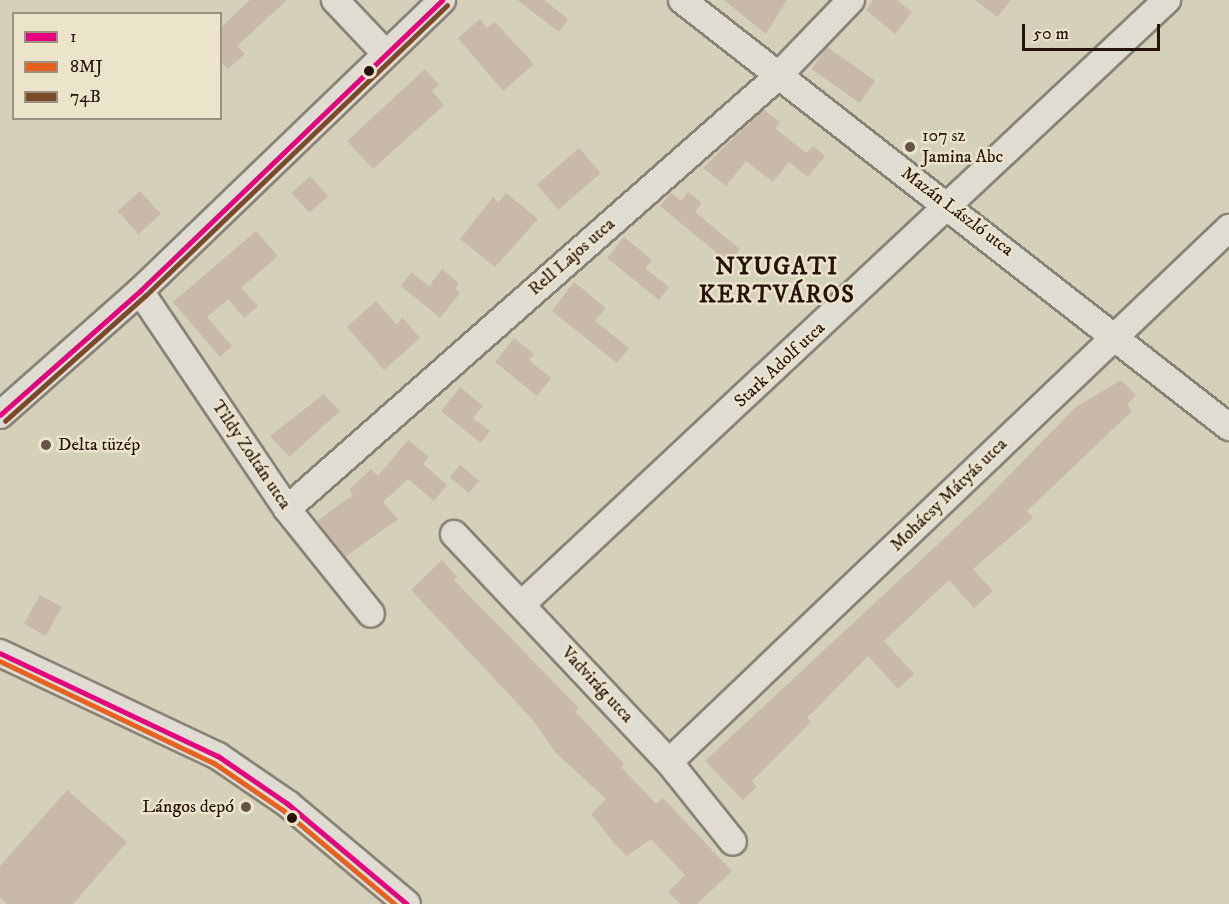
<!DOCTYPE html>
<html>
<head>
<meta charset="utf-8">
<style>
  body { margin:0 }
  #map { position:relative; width:1229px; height:904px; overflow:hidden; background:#d5d0ba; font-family:"IM FELL DW Pica",serif }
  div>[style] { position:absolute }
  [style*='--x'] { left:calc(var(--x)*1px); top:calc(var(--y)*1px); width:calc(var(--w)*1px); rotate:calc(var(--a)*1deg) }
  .building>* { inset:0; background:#c9b9ab; transform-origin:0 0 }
  .roads { filter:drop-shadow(2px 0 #898376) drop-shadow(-2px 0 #898376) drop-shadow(0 2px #898376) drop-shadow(0 -2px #898376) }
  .minor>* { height:26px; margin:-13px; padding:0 13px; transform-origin:13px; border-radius:13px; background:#dfdcd1 }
  .bus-1>* { height:4.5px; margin:-2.25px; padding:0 2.25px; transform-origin:2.25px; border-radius:2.25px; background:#e5007d }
  .bus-2>* { height:4.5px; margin:-2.25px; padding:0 2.25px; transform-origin:2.25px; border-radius:2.25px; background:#e86121 }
  .bus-3>* { height:4.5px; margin:-2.25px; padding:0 2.25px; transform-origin:2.25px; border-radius:2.25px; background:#7a4b2a }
  .dots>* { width:16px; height:16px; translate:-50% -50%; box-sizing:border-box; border:3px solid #ebe4cb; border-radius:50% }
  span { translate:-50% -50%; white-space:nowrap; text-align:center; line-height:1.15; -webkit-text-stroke:5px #ebe4cb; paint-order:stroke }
  .poi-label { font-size:18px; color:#27130b }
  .left { translate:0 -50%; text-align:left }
  .right { translate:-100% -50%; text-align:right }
  .street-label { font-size:18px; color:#27130b }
  .district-label { font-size:24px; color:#27130b; font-weight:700; letter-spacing:1.5px }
  .legend { position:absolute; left:12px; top:12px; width:210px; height:108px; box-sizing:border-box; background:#ebe4cb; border:2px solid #9d907e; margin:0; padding:8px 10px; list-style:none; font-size:18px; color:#27130b }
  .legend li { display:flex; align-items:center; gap:12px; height:30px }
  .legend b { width:30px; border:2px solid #9d907e }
  .scale { position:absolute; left:1022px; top:24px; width:138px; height:27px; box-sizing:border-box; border:3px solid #27130b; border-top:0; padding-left:8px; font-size:18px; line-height:21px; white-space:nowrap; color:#27130b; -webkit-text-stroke:4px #ebe4cb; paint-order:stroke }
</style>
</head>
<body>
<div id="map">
  <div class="building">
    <div style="clip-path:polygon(250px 0,287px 0,237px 46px,245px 54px,228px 69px,220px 61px,220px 28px)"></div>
    <div style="clip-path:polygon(517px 0,544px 0,568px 19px,559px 32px)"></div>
    <div style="clip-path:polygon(724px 0,787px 0,766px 34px)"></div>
    <div style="clip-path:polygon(873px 0,897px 0,912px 12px,895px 34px,866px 10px)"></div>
    <div style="clip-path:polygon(975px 0,1011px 0,997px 17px)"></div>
    <div style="clip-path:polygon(480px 19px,487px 28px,495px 22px,534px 64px,503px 91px,458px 38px)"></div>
    <div style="left:827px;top:47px;width:59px;height:27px;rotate:35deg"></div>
    <div style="clip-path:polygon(425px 69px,439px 85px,432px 91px,444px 105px,373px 169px,347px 141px)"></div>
    <div style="clip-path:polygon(763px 109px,780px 122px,775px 128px,806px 153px,813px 146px,825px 156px,808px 177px,789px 162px,773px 182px,746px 161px,726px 186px,703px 168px)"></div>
    <div style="left:579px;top:148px;width:33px;height:56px;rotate:49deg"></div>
    <div style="left:310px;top:176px;width:27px;height:25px;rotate:48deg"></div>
    <div style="left:140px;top:191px;width:31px;height:30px;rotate:48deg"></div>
    <div style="clip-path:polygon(688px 192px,702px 203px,695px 212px,740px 249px,729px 263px,660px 206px,671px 193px,681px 201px)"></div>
    <div style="clip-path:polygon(506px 193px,538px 219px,495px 267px,460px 239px,493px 197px,499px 202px)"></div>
    <div style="clip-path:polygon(256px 231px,278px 256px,241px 288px,258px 306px,244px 318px,228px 299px,207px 317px,232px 346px,220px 357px,173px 302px)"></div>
    <div style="clip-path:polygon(624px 237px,652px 260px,645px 268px,669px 287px,659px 300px,607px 258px)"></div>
    <div style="clip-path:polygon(442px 269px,459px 283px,455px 289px,460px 293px,440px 318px,401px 286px,411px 272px,429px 286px)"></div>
    <div style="clip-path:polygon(574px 282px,606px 308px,595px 321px,629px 348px,617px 363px,552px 311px)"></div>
    <div style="clip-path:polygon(376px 301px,396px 324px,403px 318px,420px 338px,384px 370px,347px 327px)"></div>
    <div style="clip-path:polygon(514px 338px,534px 354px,529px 360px,551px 378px,537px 396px,495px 362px)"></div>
    <div style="clip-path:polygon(1121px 380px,1136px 395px,1127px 404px,1132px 411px,1027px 511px,1033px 518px,973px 569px,993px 591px,974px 608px,949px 580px,884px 641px,914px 674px,898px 689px,868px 656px,807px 718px,811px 722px,752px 781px,757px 787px,743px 800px,705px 761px,981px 504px,1076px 407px)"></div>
    <div style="clip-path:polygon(460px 387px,483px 406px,473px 418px,490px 431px,481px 443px,441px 411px)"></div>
    <div style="clip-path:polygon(324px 394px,340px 411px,289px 457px,270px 436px)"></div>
    <div style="clip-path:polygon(408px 440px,429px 457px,423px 464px,447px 485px,434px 501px,408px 479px,383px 502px,398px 519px,345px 557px,317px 521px,353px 495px,349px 490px,371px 469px,378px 476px)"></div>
    <div style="left:460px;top:465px;width:25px;height:16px;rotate:40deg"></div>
    <div style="clip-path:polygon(442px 560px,457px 577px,454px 580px,579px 708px,575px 711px,624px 764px,621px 767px,656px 804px,663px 798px,732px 871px,697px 904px,680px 904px,668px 892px,685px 875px,651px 839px,627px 856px,615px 844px,591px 814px,606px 799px,556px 753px,532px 719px,411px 590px)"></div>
    <div style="left:40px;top:595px;width:25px;height:33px;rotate:29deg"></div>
    <div style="clip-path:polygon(67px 790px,127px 842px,73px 904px,7px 904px,0 898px,0 866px)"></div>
  </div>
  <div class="roads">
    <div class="minor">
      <div style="--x:335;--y:0;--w:74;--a:46.6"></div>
      <div style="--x:682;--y:0;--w:694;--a:37.98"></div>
      <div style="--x:140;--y:291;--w:263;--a:56"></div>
      <div style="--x:287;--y:509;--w:134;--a:51.3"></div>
      <div style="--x:0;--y:415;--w:187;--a:-41.5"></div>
      <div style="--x:140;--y:291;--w:419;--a:-43.9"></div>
      <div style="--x:287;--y:509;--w:652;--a:-41.39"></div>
      <div style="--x:776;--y:78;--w:108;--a:-46.1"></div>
      <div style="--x:454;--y:534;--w:313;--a:46.7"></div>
      <div style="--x:669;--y:762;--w:102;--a:51.3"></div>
      <div style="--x:522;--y:604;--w:884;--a:-43.12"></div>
      <div style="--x:0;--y:653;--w:241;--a:25.3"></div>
      <div style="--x:218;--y:756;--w:85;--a:34.4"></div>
      <div style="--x:288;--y:804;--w:155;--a:40"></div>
      <div style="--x:669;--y:762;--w:774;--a:-43.64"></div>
    </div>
  </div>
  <div class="bus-1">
    <div style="--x:0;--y:415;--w:187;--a:-41.5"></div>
    <div style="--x:140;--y:291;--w:419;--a:-43.9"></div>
    <div style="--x:0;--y:653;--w:241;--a:25.3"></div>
    <div style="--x:218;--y:756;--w:85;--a:34.4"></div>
    <div style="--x:288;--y:804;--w:155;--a:40"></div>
  </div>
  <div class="bus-2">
    <div style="--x:0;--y:661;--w:237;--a:25.5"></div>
    <div style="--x:214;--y:763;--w:83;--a:34.3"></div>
    <div style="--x:283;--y:810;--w:146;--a:40"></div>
  </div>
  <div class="bus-3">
    <div style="--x:5;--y:421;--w:188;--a:-41.8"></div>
    <div style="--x:145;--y:296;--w:419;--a:-43.9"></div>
  </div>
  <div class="dots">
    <div style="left:369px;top:71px;background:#27130b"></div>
    <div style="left:910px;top:147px;background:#645548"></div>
    <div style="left:46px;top:445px;background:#645548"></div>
    <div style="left:246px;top:807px;background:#645548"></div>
    <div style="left:292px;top:818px;background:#27130b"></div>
  </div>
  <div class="poi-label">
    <span class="left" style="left:922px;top:147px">107 sz<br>Jamina Abc</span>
    <span class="left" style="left:58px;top:445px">Delta tüzép</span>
    <span class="right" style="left:234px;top:807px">Lángos depó</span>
  </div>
  <div class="street-label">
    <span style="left:957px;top:212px;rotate:37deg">Mazán László utca</span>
    <span style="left:572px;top:257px;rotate:-41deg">Rell Lajos utca</span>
    <span style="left:780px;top:365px;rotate:-43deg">Stark Adolf utca</span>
    <span style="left:251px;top:455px;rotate:56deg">Tildy Zoltán utca</span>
    <span style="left:949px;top:495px;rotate:-44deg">Mohácsy Mátyás utca</span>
    <span style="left:597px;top:685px;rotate:47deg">Vadvirág utca</span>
  </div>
  <div class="district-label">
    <span style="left:777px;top:282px">NYUGATI<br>KERTVÁROS</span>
  </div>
  <ul class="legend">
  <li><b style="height:8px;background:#e5007d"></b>1</li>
  <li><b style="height:8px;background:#e86121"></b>8MJ</li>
  <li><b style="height:8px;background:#7a4b2a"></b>74B</li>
  </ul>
  <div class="scale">50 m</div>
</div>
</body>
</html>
